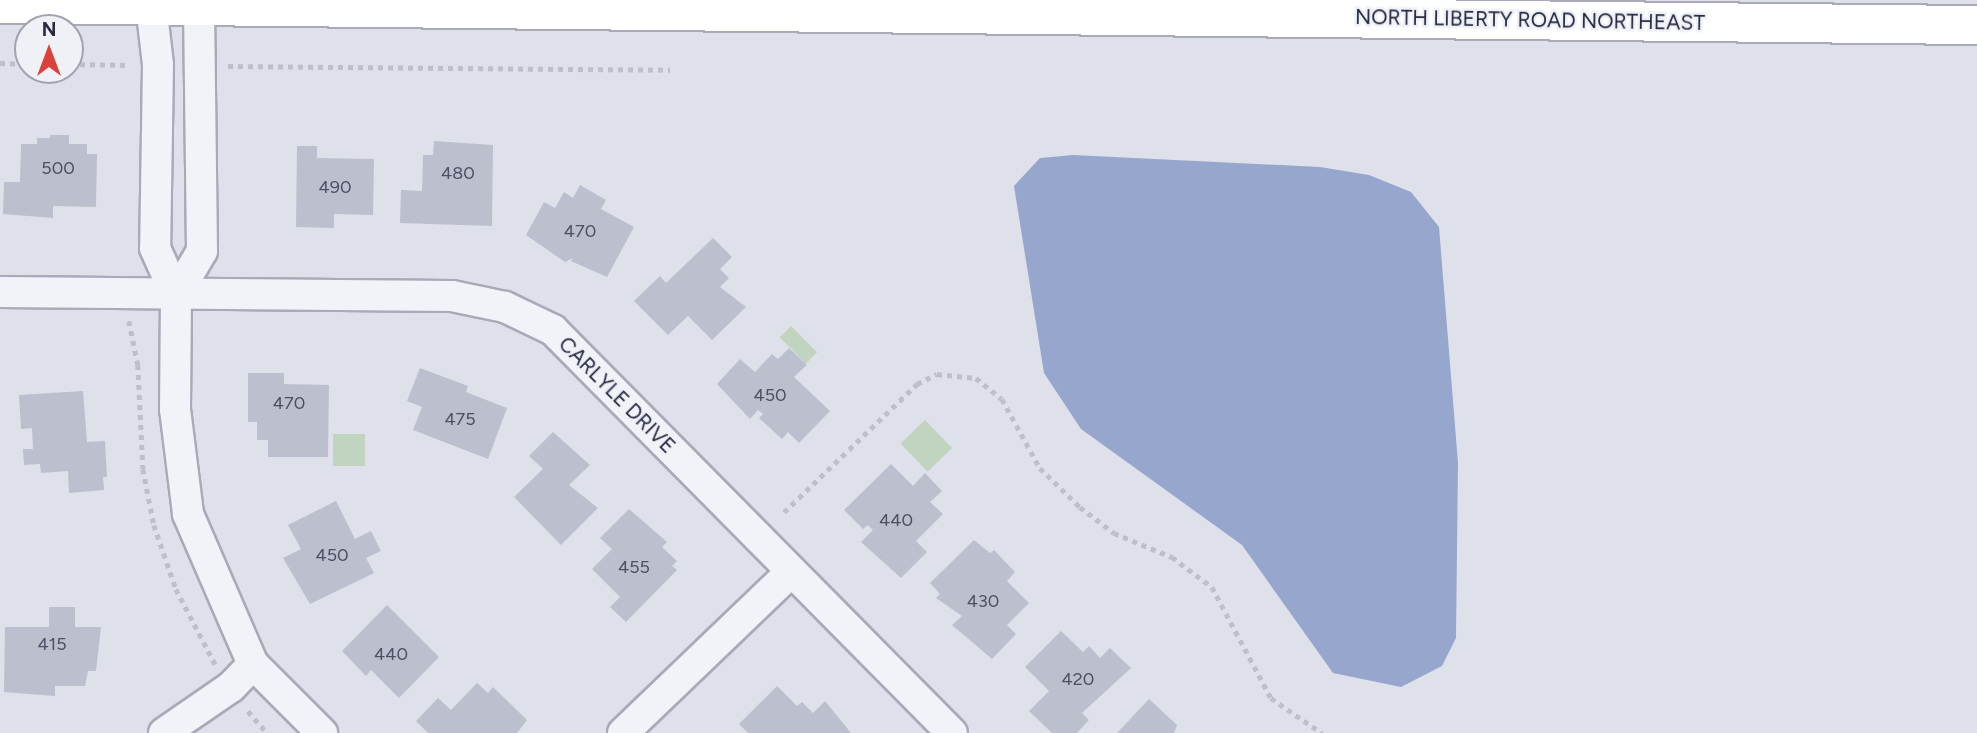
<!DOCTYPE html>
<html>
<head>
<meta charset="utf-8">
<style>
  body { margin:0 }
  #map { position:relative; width:1977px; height:733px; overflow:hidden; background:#dfe1ea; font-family:Figtree,sans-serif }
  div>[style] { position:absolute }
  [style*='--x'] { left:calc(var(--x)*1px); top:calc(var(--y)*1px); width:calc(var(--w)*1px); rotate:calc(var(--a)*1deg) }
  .green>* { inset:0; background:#c0d4c0; transform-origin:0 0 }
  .water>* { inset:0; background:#97a6cd }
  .building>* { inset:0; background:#bcbfcd }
  .path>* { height:4.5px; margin-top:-2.25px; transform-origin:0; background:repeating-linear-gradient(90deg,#bdbfc9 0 5px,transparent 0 10px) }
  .roads { filter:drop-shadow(2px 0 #a8aab8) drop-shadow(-2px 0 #a8aab8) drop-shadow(0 2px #a8aab8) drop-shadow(0 -2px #a8aab8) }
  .street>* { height:30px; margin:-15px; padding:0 15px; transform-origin:15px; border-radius:15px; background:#f2f3f8 }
  .secondary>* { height:38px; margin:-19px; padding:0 19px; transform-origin:19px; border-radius:19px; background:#fff }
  span { translate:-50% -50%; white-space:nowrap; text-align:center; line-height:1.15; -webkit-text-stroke:5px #eff1f7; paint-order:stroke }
  .number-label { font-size:18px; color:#4c5065 }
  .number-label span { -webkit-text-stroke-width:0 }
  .street-label { font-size:21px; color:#262b42 }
  .north { position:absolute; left:14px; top:14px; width:70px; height:70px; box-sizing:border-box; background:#eff1f7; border:2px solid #9fa2af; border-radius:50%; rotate:0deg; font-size:19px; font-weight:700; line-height:28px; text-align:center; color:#262b42 }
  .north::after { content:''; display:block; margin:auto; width:24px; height:32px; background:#da4239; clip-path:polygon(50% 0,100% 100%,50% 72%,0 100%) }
</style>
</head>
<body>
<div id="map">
  <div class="green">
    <div style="left:791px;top:326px;width:37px;height:16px;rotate:45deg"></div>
    <div style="left:925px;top:420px;width:39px;height:34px;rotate:46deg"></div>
    <div style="left:333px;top:434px;width:32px;height:32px"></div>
  </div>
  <div class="water">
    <div style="clip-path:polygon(1073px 155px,1320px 167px,1369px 175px,1411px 192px,1439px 227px,1458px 463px,1456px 638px,1442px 666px,1401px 687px,1333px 673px,1242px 545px,1081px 429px,1044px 373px,1014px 186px,1040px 158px)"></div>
  </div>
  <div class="building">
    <div style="clip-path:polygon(50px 135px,69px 135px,69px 144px,87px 144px,87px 154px,97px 154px,96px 207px,53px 206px,53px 218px,3px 214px,4px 182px,20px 182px,21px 144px,37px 144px,37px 138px,50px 138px)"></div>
    <div style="clip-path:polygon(434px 141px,493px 145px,492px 226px,400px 223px,401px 190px,422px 191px,423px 155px,433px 155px)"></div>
    <div style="clip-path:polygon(297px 146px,317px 146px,317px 158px,374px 159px,373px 215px,334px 214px,334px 228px,296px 227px)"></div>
    <div style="clip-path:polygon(580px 185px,606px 200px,601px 209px,634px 227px,607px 277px,571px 261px,573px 258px,565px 262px,526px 235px,544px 202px,555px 208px,564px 192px,573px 198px)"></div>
    <div style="clip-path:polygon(713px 238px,732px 257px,720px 269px,729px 278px,720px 287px,746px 307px,712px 340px,688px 316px,668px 335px,634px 301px,660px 276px,666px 283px)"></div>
    <div style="clip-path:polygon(789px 348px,807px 365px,794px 377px,830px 411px,799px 443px,788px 432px,782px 439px,759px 418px,763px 414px,758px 410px,750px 419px,717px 384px,740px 359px,755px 372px,772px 354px,778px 359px)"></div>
    <div style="clip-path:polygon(420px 368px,468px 386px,466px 392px,507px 408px,488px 459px,413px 430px,422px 407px,407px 401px)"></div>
    <div style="clip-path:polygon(248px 373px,284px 373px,284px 384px,329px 385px,328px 457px,268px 457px,268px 440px,257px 440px,257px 422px,248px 422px)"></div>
    <div style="clip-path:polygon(83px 391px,87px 442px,105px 441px,107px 477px,103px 477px,104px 490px,69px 493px,68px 471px,41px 473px,40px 464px,24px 465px,23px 449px,33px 449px,32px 428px,21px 429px,19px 395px)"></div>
    <div style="clip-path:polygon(553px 432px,590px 465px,569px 485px,598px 508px,561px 545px,514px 497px,543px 469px,529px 456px)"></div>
    <div style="clip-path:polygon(891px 464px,913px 486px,925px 473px,942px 491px,930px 502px,943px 514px,916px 541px,927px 552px,901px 578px,861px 542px,873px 530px,868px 525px,863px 529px,844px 510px)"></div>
    <div style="clip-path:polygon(336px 501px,355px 539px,371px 531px,381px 551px,366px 558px,374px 573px,310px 604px,283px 558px,301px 549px,288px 525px)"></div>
    <div style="clip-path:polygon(629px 509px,667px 542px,662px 547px,677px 561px,672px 566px,677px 570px,626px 622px,610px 607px,620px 597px,592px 569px,612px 549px,600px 538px)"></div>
    <div style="clip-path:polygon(974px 540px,990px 553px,994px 550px,1015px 572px,1007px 581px,1029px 603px,1007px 625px,1016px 634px,992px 659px,952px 625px,962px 616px,936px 598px,940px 594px,930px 583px)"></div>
    <div style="clip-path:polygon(387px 605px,439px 657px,399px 698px,371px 670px,366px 676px,342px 651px)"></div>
    <div style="clip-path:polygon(49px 607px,75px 607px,75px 627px,101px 627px,96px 671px,88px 671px,85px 686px,55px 686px,55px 696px,4px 692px,5px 627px,49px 627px)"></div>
    <div style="clip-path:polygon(1061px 631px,1083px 652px,1089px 646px,1100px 658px,1110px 648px,1131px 668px,1082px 713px,1089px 720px,1077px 733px,1052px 733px,1029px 711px,1049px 691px,1025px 667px)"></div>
    <div style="clip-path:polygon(477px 683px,488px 693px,493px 687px,527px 720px,517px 733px,428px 733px,416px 721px,438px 698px,451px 710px)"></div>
    <div style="clip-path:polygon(777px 686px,797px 706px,802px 702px,813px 713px,825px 701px,851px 733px,748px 733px,739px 724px)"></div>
    <div style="clip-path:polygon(1149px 699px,1177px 725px,1174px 733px,1117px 733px)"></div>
  </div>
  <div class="path">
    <div style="--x:0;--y:63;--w:28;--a:2"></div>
    <div style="--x:70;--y:64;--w:59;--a:1"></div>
    <div style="--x:228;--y:66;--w:442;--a:0.5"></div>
    <div style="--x:129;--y:321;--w:45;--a:78.4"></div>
    <div style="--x:138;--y:365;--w:104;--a:87.2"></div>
    <div style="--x:143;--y:469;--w:57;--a:78.9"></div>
    <div style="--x:154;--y:525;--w:68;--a:71"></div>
    <div style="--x:176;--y:589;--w:85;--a:62.5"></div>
    <div style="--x:784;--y:512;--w:185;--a:-43.9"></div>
    <div style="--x:917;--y:384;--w:22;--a:-27"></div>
    <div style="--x:937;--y:374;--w:39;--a:6"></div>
    <div style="--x:976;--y:378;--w:33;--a:39"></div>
    <div style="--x:1002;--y:399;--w:79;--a:61.2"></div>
    <div style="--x:1040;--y:468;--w:56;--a:44.3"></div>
    <div style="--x:1080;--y:507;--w:43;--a:37.4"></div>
    <div style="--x:1114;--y:533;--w:63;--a:22.5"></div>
    <div style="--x:1172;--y:557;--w:50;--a:36.9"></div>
    <div style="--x:1212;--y:587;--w:126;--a:62"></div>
    <div style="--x:1271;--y:698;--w:62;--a:34.5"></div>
    <div style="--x:248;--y:711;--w:29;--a:49"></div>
  </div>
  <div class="roads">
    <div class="street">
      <div style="--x:151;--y:5;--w:60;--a:83.3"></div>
      <div style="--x:158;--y:65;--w:183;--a:90.9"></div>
      <div style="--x:155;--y:248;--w:51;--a:65.9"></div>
      <div style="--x:176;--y:295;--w:114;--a:90.5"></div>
      <div style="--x:175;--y:409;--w:106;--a:82.9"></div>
      <div style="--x:188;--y:514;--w:163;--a:66.6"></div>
      <div style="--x:253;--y:664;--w:98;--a:45"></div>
      <div style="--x:0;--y:292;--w:452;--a:0.5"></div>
      <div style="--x:452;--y:296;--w:54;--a:11.7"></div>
      <div style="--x:505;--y:307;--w:53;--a:25.6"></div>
      <div style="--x:553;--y:330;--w:567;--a:45.29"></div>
      <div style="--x:176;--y:295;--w:51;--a:-59.4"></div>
      <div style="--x:202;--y:251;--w:245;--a:-90.7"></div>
      <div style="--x:164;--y:733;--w:81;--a:-34.5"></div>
      <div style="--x:231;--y:687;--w:32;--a:-46"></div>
      <div style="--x:623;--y:733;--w:233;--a:-43.8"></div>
    </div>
    <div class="secondary">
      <div style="--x:0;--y:4;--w:1977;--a:0.61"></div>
    </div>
  </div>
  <div class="number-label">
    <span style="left:58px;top:168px">500</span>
    <span style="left:458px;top:173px">480</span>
    <span style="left:335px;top:187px">490</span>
    <span style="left:580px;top:231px">470</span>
    <span style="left:770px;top:395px">450</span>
    <span style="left:289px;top:403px">470</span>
    <span style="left:460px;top:419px">475</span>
    <span style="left:896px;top:520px">440</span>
    <span style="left:332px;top:555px">450</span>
    <span style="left:634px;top:567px">455</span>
    <span style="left:983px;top:601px">430</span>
    <span style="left:52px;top:644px">415</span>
    <span style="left:391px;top:654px">440</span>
    <span style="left:1078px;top:679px">420</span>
  </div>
  <div class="street-label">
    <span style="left:1530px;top:20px;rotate:1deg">NORTH LIBERTY ROAD NORTHEAST</span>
    <span style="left:617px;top:395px;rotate:45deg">CARLYLE DRIVE</span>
  </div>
  <div class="north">N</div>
</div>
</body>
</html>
